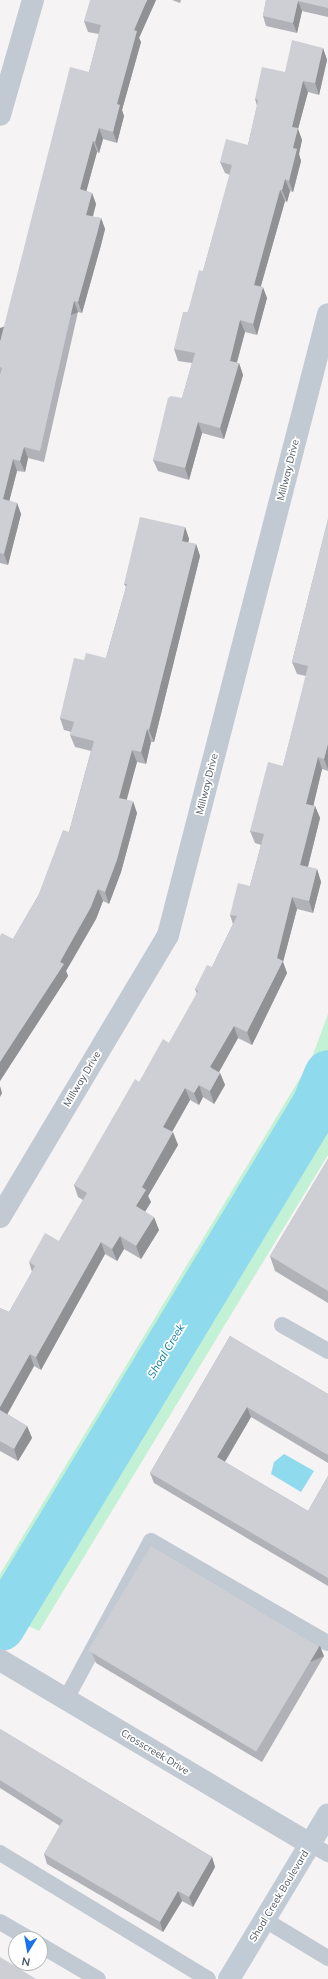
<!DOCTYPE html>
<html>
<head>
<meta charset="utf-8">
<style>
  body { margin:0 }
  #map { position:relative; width:328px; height:1979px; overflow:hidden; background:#f5f3f3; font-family:Mulish,sans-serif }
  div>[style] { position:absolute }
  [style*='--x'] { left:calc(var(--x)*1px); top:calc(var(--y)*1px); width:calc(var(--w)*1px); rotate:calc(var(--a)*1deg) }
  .green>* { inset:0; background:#c3f1d5 }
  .water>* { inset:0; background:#90daee }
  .river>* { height:49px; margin:-24.5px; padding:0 24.5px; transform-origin:24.5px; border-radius:24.5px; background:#90daee }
  .lane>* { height:16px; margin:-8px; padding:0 8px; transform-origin:8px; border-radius:8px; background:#c1cad2 }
  .street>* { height:22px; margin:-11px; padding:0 11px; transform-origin:11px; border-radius:11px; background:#c1cad2 }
  .secondary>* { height:22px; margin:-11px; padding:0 11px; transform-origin:11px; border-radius:11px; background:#c1cbd6 }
  .wall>* { inset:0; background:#b0b2b7 }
  .shaded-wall>* { inset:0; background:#909195; transform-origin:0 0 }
  .building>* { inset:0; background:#cdcfd5; transform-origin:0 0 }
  span { translate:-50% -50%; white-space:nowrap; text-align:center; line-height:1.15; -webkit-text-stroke:3.5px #fff; paint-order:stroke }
  .street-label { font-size:10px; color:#4a5661 }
  .water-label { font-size:11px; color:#0c7c9b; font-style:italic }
  .north { position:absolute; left:8px; top:1931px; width:40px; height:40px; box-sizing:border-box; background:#fff; border:1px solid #b7bbc0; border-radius:50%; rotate:191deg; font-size:11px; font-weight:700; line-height:16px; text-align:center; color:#4a5661 }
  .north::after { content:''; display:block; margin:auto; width:14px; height:18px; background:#1a73e8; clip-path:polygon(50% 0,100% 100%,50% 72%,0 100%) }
</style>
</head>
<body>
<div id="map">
  <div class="green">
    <div style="clip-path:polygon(328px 1014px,328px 1155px,39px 1631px,0 1612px,0 1574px,311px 1060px)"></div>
  </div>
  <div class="water">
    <div style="clip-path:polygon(284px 1454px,314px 1471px,301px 1492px,271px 1474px,274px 1462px)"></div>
  </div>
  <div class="river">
    <div style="--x:0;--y:1626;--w:610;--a:-58.81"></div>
    <div style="--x:316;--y:1104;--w:32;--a:-68"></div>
  </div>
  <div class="lane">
    <div style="--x:282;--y:1325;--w:53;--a:29.5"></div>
    <div style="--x:66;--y:1699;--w:179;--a:-61.7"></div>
    <div style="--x:151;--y:1541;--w:204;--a:30"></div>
    <div style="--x:310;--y:1844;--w:21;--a:29"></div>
    <div style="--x:0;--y:1853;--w:243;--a:31.2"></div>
    <div style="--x:265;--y:1920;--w:74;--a:31.1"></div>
    <div style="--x:0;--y:1922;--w:34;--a:30"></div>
    <div style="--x:40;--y:1945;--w:67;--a:30.4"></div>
  </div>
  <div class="street">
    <div style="--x:0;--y:115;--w:120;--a:-74"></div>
    <div style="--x:0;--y:1217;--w:328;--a:-59.2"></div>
    <div style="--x:168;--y:935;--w:641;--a:-75.55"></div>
    <div style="--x:0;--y:1660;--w:360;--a:30.7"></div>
  </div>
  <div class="secondary">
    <div style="--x:229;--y:1979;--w:192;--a:-59"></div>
  </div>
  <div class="wall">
    <div style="clip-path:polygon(156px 0,139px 38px,141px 42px,122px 110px,124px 116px,117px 143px,103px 139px,99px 153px,97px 152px,86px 191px,92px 193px,96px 204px,93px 217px,101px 218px,105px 229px,101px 245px,82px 313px,78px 312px,44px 462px,28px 458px,25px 472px,17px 471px,9px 501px,17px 503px,21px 514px,8px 565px,0 563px,0 342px,89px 72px,99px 34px,88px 32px,84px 21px)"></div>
    <div style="clip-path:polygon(172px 0,181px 0,180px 3px)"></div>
    <div style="clip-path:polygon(266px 0,328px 0,328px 17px,302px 11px,297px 33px,266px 26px,263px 16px)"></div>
    <div style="clip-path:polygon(323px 48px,327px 60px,319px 95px,308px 92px,298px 129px,302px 140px,299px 154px,301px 161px,293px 192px,290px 191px,287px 202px,285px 201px,261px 286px,267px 298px,257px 335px,245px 332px,237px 363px,239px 363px,243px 375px,224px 439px,202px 433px,189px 480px,158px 471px,153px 460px,182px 398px,192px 363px,178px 361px,174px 349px,203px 271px,230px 175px,225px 173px,220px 162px,248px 145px,257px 106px,255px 99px,285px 72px)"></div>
    <div style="clip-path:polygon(328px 519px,328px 771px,322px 769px,313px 805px,315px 806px,320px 818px,308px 867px,317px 869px,321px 882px,313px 913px,297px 909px,283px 962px,287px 973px,252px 1045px,238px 1038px,219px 1072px,220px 1073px,225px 1085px,214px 1104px,203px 1097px,199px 1105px,190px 1100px,172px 1132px,178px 1145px,148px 1196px,151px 1202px,145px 1212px,159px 1230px,141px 1259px,124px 1249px,117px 1261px,105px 1254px,41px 1370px,34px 1366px,7px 1414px,27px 1426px,32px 1438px,18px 1461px,0 1451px,0 1308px,9px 1312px,32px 1272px,29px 1262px,59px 1241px,83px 1200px,78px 1197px,74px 1185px,139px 1082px,169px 1043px,197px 994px,195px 989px,212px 967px,233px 924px,230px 915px,250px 886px,261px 845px,255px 843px,250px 831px,283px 766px,306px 676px,297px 674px,292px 662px)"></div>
    <div style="clip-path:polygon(185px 527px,189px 539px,188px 543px,196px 544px,200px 556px,154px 742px,151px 742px,146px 764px,137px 762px,126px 799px,137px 813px,121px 872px,109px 904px,103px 901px,96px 919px,66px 971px,68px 976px,0 1081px,0 936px,13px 939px,38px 896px,69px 832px,91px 751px,75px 747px,70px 735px,71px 732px,64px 730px,60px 718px,84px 660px,106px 658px,126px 587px,124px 584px)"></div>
    <div style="clip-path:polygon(328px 1159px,328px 1303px,275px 1271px,270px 1256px)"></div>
    <div style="clip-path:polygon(230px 1336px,328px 1394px,328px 1463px,251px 1417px,225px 1462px,308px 1511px,328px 1476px,328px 1586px,154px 1483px,150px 1473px)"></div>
    <div style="clip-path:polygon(92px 1653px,324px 1656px,262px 1762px,96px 1663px)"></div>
    <div style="clip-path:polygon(0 1729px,212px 1857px,215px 1867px,193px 1907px,182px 1901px,163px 1932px,47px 1864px,44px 1854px,60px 1826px,0 1788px)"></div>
  </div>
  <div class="shaded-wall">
    <div style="clip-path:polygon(147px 0,156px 0,139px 38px,141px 42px,122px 110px,124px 116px,117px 143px,113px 132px,117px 104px,134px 30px)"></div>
    <div style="clip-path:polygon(298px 1px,302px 11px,297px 33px,293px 23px)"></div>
    <div style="clip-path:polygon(323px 48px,327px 60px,319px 95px,315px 83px)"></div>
    <div style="clip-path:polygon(303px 81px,308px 92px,298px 129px,302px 140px,299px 154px,301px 161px,293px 192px,289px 181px,293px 148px,292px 127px)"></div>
    <div style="clip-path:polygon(99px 128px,103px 139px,99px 153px,95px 142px)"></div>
    <div style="clip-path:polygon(93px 141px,97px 152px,84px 200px,80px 189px)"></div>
    <div style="clip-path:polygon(285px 179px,290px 191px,287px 202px,282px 190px)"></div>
    <div style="clip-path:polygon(280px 190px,285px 201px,258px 296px,254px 285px)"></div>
    <div style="clip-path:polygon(92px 193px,96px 204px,90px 226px,86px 215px)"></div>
    <div style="clip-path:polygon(101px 218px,105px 229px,101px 245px,82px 313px,78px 302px)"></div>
    <div style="clip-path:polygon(263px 287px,267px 298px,257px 335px,253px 324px)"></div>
    <div style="left:74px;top:301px;width:12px;height:154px;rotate:70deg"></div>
    <div style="clip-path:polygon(240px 320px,245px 332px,234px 372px,230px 361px)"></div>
    <div style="clip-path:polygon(239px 363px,243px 375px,224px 439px,220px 428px)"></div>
    <div style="clip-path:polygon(198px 422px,202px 433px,189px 480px,185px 468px)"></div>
    <div style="clip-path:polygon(24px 447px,28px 458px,25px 472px,20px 461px)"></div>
    <div style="clip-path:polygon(13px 459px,17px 471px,7px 510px,3px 499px)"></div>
    <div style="clip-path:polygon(17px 503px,21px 514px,8px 565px,4px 554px)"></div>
    <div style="clip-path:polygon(185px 527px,189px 539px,186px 553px,182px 541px)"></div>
    <div style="clip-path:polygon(196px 544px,200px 556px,154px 742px,149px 730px)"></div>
    <div style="clip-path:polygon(147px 729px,151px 742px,146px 764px,141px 752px)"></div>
    <div style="clip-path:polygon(328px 744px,328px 769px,324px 759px)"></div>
    <div style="clip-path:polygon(132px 750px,137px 762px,124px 810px,119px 798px)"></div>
    <div style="clip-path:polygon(318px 757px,322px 769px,311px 816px,306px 804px)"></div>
    <div style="clip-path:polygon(133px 801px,137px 813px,121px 872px,109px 904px,105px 892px)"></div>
    <div style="clip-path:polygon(315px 806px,320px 818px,305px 878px,300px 865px)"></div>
    <div style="clip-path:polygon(317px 869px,321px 882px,313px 913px,309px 901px)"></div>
    <div style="clip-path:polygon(98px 889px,103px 901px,96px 919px,66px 971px,68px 976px,0 1081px,0 1062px,60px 962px)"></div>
    <div style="clip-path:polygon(292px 897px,297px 909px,283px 962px,287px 973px,252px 1045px,247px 1032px,277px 958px)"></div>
    <div style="clip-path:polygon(234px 1026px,238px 1038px,215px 1079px,210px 1067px)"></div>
    <div style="clip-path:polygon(220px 1073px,225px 1085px,214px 1104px,210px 1091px)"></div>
    <div style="clip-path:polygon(199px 1085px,203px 1097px,199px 1105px,194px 1093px)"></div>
    <div style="clip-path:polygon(0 1086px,2px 1093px,0 1097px)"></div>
    <div style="clip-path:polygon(185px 1088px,190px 1100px,168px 1139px,163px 1127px)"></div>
    <div style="clip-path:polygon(173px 1132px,178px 1145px,148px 1196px,151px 1202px,141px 1218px,136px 1206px,142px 1187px)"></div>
    <div style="clip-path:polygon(154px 1217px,159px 1230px,141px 1259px,136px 1246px)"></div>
    <div style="clip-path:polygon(120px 1236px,124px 1249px,117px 1261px,112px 1249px)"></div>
    <div style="clip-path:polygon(101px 1242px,105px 1254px,41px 1370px,36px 1357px)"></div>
    <div style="clip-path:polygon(30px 1354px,34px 1366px,3px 1422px,0 1412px,0 1407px)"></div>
    <div style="clip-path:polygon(247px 1407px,251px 1417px,221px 1468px,217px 1457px)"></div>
    <div style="clip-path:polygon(27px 1426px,32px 1438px,18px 1461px,14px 1449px)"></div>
    <div style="left:320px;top:1646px;width:11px;height:123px;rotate:68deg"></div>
    <div style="clip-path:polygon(212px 1857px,215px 1867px,193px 1907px,189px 1897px)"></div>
    <div style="clip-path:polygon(178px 1891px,182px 1901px,163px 1932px,160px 1922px)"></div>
  </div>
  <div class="building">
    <div style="clip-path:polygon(90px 0,147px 0,134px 30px,137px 31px,117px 104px,120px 105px,113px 132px,99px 128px,95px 142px,93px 141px,80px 189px,92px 193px,86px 215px,101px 218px,97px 234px,78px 302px,74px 301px,40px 451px,24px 447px,20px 461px,13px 459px,3px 499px,17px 503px,4px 554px,0 553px,0 375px,2px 368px,0 367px,0 342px,70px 67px,89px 72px,101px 25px,84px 21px)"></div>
    <div style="clip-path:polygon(266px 0,328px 0,328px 8px,298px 1px,293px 23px,263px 16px)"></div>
    <div style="clip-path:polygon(292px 40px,323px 48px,315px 83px,303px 81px,292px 127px,298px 128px,293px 148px,297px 149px,289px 181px,285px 179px,282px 190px,280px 190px,254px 285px,263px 287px,253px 324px,240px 320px,230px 361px,239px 363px,220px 428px,198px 422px,185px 468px,153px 460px,168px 398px,171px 396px,182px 398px,195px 353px,174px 349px,183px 312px,188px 312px,199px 270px,203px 271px,232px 165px,220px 162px,226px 139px,248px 145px,258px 100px,255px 99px,262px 67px,285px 72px)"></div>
    <div style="clip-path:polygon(140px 517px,185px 527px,182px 541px,196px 544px,149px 730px,147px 729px,141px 752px,132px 750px,119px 798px,133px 801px,117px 860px,105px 892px,98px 889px,91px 907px,60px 962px,64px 964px,0 1062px,0 936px,2px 933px,13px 939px,38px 896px,63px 830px,69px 832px,94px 741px,70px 735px,74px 722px,60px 718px,74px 658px,84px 660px,86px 653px,106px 658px,127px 584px,124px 584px)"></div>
    <div style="clip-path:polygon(328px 519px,328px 744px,324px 759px,318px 757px,306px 804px,315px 806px,300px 865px,317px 869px,309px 901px,292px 897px,277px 958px,283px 961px,247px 1032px,234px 1026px,210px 1067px,220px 1073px,210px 1091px,199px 1085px,194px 1093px,185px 1088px,163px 1127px,173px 1132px,142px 1187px,146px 1190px,136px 1206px,154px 1217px,136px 1246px,120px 1236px,112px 1249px,101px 1242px,36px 1357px,30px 1354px,0 1407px,0 1308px,9px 1312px,35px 1266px,29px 1262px,45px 1233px,59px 1241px,87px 1193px,74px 1185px,135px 1079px,139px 1082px,163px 1039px,169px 1043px,198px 991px,195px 989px,207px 965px,212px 967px,237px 916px,230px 915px,238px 883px,250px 886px,264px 834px,250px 831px,268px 762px,283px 766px,308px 666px,292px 662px)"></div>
    <div style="clip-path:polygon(328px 1159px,328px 1291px,270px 1256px)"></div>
    <div style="clip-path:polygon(230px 1336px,328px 1394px,328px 1455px,247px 1407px,217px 1457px,308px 1511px,328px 1476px,328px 1578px,150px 1473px)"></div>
    <div style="clip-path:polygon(0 1410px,27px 1426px,14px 1449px,0 1441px)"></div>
    <div style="left:151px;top:1546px;width:196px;height:122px;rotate:31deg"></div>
    <div style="clip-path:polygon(0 1729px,212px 1857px,189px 1897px,178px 1891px,160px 1922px,44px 1854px,63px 1820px,0 1780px)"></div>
    <div style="clip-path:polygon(0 1957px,36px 1979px,0 1979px)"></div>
  </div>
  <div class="street-label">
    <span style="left:288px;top:470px;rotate:-76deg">Millway Drive</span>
    <span style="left:207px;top:784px;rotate:-76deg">Millway Drive</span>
    <span style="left:82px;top:1079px;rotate:-59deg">Millway Drive</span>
    <span style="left:155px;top:1752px;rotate:31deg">Crosscreek Drive</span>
    <span style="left:279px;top:1896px;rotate:-59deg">Shoal Creek Boulevard</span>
  </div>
  <div class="water-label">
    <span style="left:166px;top:1351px;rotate:-59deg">Shoal Creek</span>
  </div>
  <div class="north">N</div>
</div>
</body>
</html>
